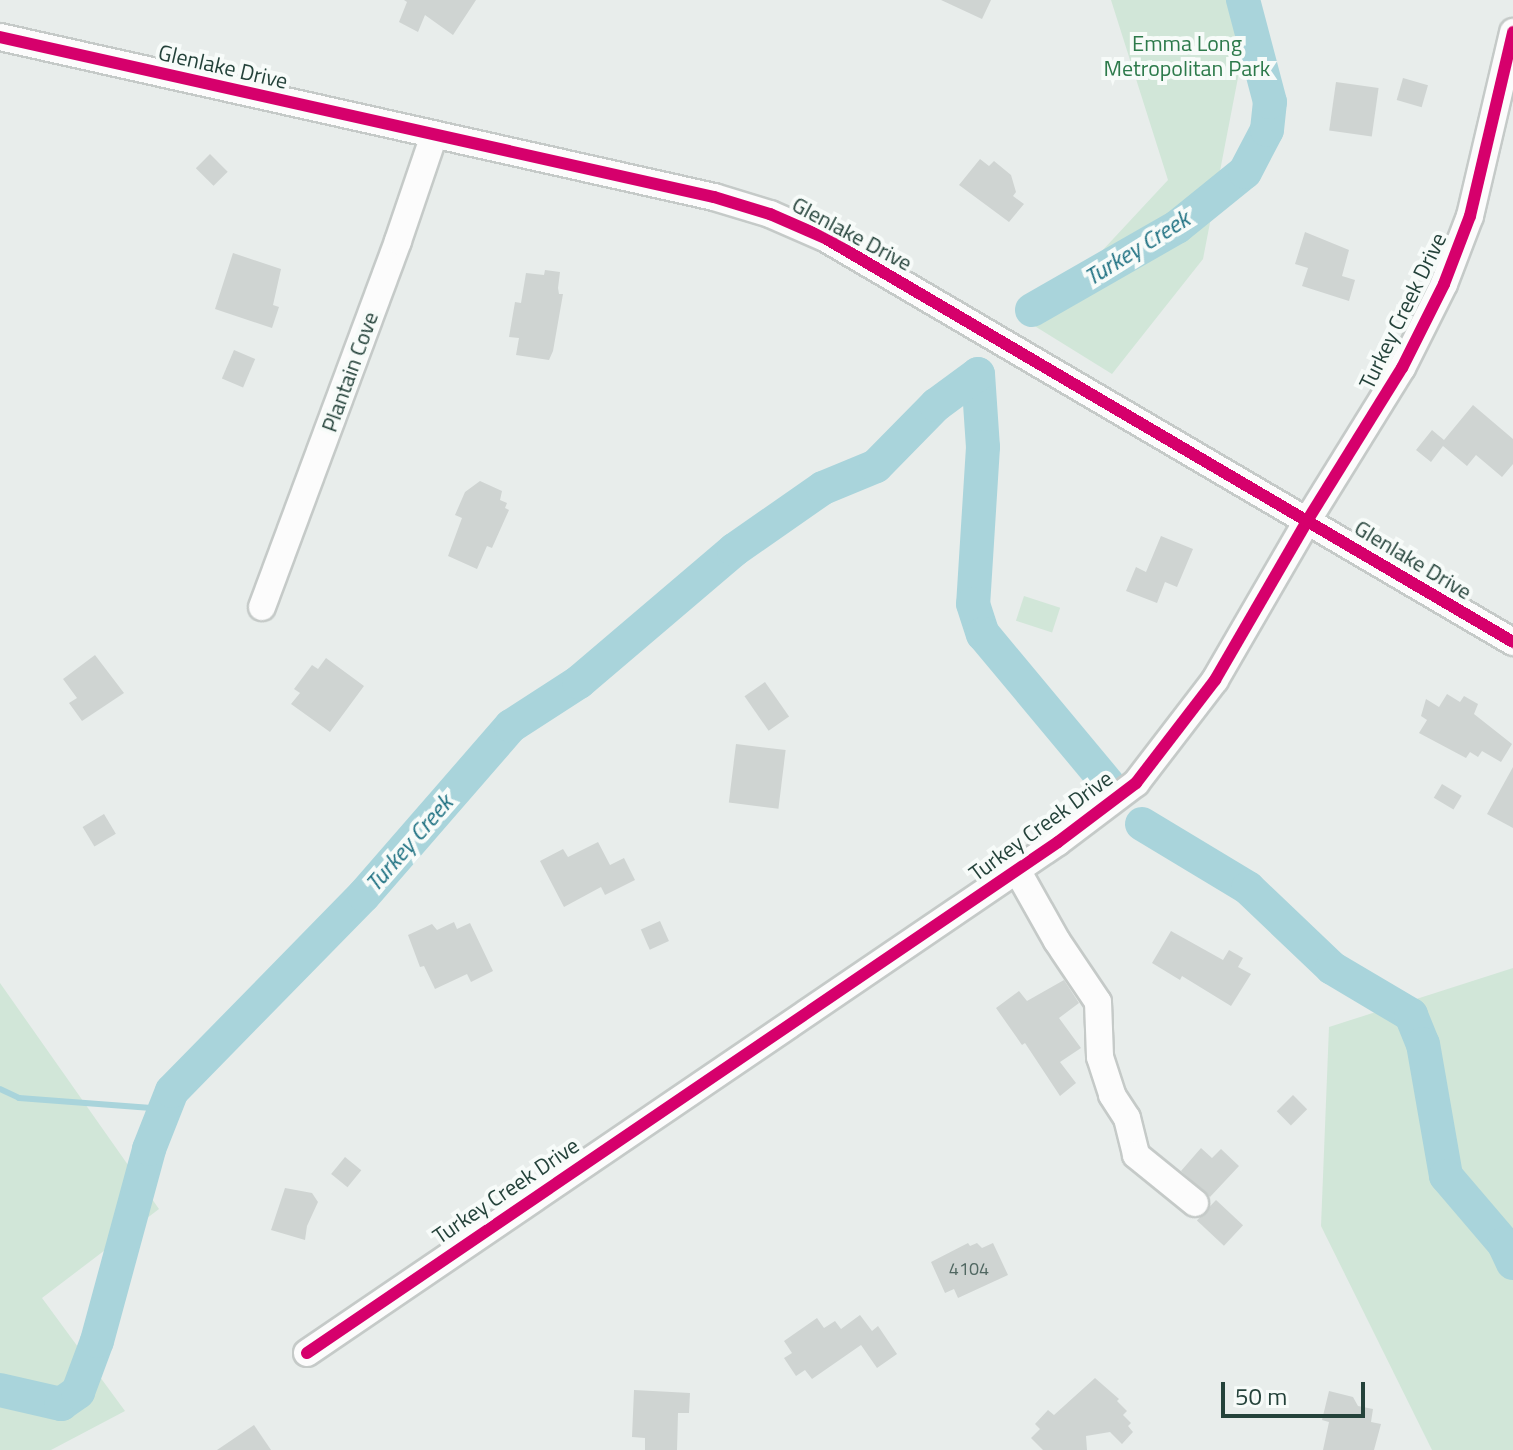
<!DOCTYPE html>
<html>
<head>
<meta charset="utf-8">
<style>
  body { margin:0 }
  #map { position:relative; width:1513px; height:1450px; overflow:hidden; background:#e8edeb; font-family:"Titillium Web",sans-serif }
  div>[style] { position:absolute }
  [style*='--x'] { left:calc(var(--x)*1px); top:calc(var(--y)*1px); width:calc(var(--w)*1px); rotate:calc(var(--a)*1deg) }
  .green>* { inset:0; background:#d1e6d8; transform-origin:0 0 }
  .stream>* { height:6px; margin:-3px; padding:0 3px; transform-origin:3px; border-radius:3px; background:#a9d4db }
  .river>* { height:34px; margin:-17px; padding:0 17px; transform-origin:17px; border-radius:17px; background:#a9d4db }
  .building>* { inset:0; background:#cfd4d2; transform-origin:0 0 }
  .roads { filter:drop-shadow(2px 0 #c5cac8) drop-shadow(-2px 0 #c5cac8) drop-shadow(0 2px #c5cac8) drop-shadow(0 -2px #c5cac8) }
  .minor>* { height:26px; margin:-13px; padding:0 13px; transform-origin:13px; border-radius:13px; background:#fcfcfc }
  .cycleway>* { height:12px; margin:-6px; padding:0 6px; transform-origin:6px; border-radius:6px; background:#d6006c }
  span { translate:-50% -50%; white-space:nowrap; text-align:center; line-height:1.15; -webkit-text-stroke:8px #f7fbf9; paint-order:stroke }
  .number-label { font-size:18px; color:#506761 }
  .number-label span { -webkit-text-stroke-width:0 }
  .park-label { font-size:22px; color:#2d7a4b }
  .street-label { font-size:22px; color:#24423a }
  .water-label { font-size:24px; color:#1c6f80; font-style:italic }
  .scale { position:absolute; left:1221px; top:1382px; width:144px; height:36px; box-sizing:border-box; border:4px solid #24423a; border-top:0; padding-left:10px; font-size:24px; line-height:28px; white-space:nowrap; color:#24423a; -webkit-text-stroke:6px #f7fbf9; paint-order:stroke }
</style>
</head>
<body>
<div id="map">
  <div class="green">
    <div style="clip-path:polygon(1111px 0,1253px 0,1203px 259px,1112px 374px,1033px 325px,1168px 180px)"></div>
    <div style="left:1024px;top:596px;width:38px;height:26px;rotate:18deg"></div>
    <div style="clip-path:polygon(1513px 968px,1513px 1450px,1432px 1450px,1321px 1226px,1329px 1027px)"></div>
    <div style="clip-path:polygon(0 983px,159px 1209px,42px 1298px,125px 1411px,51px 1450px,0 1450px)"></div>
  </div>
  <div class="stream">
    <div style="--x:0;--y:1089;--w:21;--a:25"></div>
    <div style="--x:19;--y:1098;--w:146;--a:4.3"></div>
  </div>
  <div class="river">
    <div style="--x:1032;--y:310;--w:167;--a:-29.8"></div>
    <div style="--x:1177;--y:227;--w:87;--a:-39"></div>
    <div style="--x:1245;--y:172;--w:47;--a:-62.4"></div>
    <div style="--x:1267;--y:130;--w:28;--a:-84"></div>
    <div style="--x:1270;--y:102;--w:106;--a:-104.8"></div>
    <div style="--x:978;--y:374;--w:73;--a:86.1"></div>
    <div style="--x:983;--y:447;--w:157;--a:93.6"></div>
    <div style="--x:973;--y:604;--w:32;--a:72"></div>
    <div style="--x:983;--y:634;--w:195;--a:50.2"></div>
    <div style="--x:1142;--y:824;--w:124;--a:31.1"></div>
    <div style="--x:1248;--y:888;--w:116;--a:43.6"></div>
    <div style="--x:1332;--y:968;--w:92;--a:30.7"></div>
    <div style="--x:1411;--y:1015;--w:31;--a:68"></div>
    <div style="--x:1423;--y:1044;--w:134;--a:80.1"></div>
    <div style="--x:1446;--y:1176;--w:89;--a:49.5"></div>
    <div style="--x:1504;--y:1244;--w:21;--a:65"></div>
    <div style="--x:0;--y:1390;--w:63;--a:12.9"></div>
    <div style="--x:61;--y:1404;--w:21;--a:-35"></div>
    <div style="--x:78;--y:1392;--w:54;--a:-69.6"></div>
    <div style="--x:97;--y:1341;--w:199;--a:-74.8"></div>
    <div style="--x:149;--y:1149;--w:62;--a:-68.4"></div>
    <div style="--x:172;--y:1091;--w:274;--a:-45.6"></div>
    <div style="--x:364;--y:895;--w:224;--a:-49"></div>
    <div style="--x:511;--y:726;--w:81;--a:-32.9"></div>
    <div style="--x:579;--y:682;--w:204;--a:-40.4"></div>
    <div style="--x:734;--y:550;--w:108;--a:-34.9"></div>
    <div style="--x:823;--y:488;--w:57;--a:-22.5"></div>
    <div style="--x:876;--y:466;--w:86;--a:-45.5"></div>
    <div style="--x:936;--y:405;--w:52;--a:-36.4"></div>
  </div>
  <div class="building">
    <div style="clip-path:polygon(404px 0,476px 0,453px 35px,425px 15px,418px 32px,399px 22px,407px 2px)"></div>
    <div style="clip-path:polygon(941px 0,991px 0,982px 19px)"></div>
    <div style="left:1403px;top:78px;width:26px;height:23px;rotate:16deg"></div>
    <div style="left:1336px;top:82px;width:43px;height:49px;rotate:8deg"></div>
    <div style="left:210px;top:154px;width:25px;height:20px;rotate:45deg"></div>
    <div style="clip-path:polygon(980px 159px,989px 166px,994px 161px,1011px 175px,1016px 192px,1013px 196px,1024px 204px,1009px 222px,959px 185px)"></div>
    <div style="clip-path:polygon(1305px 232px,1349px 250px,1342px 276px,1355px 280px,1349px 301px,1302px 286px,1308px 268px,1295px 264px)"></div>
    <div style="clip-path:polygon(233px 253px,281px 269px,273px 305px,279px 307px,272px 328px,215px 309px)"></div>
    <div style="clip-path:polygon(545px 270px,560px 272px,558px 288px,559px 294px,563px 294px,553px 351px,549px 360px,516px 355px,519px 338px,509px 337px,515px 302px,521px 303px,526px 273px,544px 275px)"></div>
    <div style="left:234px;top:350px;width:23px;height:31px;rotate:23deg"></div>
    <div style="clip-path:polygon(1473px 405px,1513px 439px,1513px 464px,1502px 477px,1476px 455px,1467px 466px,1443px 446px,1431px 462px,1416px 450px,1432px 430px,1444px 440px)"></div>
    <div style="clip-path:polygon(480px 481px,502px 491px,500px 500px,507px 503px,505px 508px,509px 510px,492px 548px,487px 546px,477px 569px,448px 556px,462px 518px,455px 515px,465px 492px)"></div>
    <div style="clip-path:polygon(1161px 536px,1193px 549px,1177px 587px,1165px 582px,1157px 603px,1126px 591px,1136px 567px,1146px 572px)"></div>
    <div style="clip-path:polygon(95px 655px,124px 693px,82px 721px,69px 703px,77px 698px,63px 679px)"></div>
    <div style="clip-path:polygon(326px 658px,364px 686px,330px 732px,291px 704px,300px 693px,294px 689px,312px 665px,318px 669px)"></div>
    <div style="left:765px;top:682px;width:42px;height:25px;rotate:55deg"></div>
    <div style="clip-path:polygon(1447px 694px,1460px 702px,1464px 696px,1478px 704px,1474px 714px,1512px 744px,1501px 762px,1482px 751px,1478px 757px,1470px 752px,1466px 758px,1419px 733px,1427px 720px,1421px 716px,1426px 699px,1439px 707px)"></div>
    <div style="left:736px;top:744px;width:50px;height:59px;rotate:7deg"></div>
    <div style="clip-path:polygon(1513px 767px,1513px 828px,1487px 814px)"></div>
    <div style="left:1442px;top:784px;width:23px;height:16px;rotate:31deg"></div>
    <div style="left:104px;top:814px;width:23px;height:25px;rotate:59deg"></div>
    <div style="clip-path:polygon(598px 842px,610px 865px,624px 858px,635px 880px,605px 895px,601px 887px,564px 907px,540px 861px,563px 849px,568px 857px)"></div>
    <div style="left:660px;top:921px;width:22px;height:21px;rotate:66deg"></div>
    <div style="clip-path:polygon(454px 922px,457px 929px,470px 923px,493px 971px,471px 982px,467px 974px,435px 989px,424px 966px,420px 967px,408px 935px,432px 924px,437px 930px)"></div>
    <div style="clip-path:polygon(1171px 931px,1223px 960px,1229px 950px,1243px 958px,1238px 967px,1251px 974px,1231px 1006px,1182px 976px,1180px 980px,1152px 963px)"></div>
    <div style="clip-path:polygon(1064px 980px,1079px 1003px,1059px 1018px,1081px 1048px,1060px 1062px,1076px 1083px,1060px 1096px,1025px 1043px,1022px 1045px,996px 1008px,1019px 991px,1027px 1001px)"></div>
    <div style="left:1293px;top:1095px;width:20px;height:23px;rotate:45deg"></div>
    <div style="clip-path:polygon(1201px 1148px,1212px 1158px,1221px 1149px,1239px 1166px,1210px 1197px,1181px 1171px)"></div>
    <div style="left:345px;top:1157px;width:21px;height:22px;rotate:39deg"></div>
    <div style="clip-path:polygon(285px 1188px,312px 1193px,318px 1202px,307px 1226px,305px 1240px,271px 1230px)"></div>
    <div style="left:1216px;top:1200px;width:37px;height:28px;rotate:43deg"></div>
    <div style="clip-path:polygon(968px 1243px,970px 1246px,977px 1243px,982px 1248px,993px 1243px,1008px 1275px,958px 1298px,954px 1289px,945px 1293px,931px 1262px)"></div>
    <div style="clip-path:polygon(860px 1315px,872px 1331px,878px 1326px,897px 1354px,877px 1368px,861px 1345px,812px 1379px,805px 1370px,796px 1376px,784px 1358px,792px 1353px,784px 1341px,817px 1318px,824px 1328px,835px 1321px,841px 1329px)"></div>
    <div style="clip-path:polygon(1095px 1378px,1119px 1399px,1117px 1401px,1127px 1411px,1123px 1415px,1131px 1423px,1128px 1426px,1133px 1432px,1122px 1444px,1110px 1432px,1086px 1436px,1087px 1450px,1043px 1450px,1031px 1438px,1040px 1429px,1035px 1424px,1048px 1410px,1054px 1415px)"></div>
    <div style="clip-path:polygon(634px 1390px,690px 1393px,689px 1413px,678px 1413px,677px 1450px,645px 1450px,645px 1438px,632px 1437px)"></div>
    <div style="clip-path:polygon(1329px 1391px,1353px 1397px,1358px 1406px,1373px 1409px,1371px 1422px,1381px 1424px,1374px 1450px,1323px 1450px,1329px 1422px,1322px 1420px)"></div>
    <div style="clip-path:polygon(254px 1425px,271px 1450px,217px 1450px)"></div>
  </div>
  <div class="roads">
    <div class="minor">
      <div style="--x:0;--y:37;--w:732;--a:12.63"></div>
      <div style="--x:714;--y:197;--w:59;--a:16.9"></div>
      <div style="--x:770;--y:214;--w:60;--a:23.6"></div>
      <div style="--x:825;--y:238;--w:798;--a:30.42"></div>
      <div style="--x:262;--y:607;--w:390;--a:-69.6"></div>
      <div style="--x:398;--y:241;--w:112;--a:-71.2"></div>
      <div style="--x:1017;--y:870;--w:81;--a:60.6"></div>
      <div style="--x:1057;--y:941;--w:73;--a:56.1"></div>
      <div style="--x:1098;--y:1002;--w:55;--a:87.9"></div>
      <div style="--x:1100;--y:1057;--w:40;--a:72"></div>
      <div style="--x:1112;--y:1095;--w:27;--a:57"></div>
      <div style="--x:1127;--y:1118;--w:38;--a:76"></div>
      <div style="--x:1136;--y:1155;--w:76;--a:39.1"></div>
      <div style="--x:307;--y:1353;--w:908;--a:-34.23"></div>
      <div style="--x:1058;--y:842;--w:98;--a:-37.1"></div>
      <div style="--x:1136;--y:783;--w:130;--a:-52.5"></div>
      <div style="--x:1215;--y:680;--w:184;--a:-59.9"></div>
      <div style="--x:1307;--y:521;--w:180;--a:-58.2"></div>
      <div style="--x:1402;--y:368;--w:94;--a:-63.4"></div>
      <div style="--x:1444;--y:284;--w:73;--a:-69.1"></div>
      <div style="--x:1470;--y:216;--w:189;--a:-76.8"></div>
    </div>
  </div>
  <div class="cycleway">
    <div style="--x:0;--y:37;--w:732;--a:12.63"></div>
    <div style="--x:714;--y:197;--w:59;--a:16.9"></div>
    <div style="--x:770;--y:214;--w:60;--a:23.6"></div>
    <div style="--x:825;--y:238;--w:798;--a:30.42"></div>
    <div style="--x:307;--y:1353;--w:908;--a:-34.23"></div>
    <div style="--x:1058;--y:842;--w:98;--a:-37.1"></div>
    <div style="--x:1136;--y:783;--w:130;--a:-52.5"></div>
    <div style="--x:1215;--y:680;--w:184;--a:-59.9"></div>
    <div style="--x:1307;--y:521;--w:180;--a:-58.2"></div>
    <div style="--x:1402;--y:368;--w:94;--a:-63.4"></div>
    <div style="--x:1444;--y:284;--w:73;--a:-69.1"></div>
    <div style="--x:1470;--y:216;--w:189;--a:-76.8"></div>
  </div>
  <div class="number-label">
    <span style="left:969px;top:1269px">4104</span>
  </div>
  <div class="park-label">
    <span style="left:1187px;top:56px">Emma Long<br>Metropolitan Park</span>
  </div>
  <div class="street-label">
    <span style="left:223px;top:67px;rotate:13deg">Glenlake Drive</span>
    <span style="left:852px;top:234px;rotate:28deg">Glenlake Drive</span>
    <span style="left:1403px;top:311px;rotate:-64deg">Turkey Creek Drive</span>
    <span style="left:350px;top:372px;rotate:-70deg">Plantain Cove</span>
    <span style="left:1413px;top:560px;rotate:31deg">Glenlake Drive</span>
    <span style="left:1041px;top:826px;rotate:-36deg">Turkey Creek Drive</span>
    <span style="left:506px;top:1191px;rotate:-34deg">Turkey Creek Drive</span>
  </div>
  <div class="water-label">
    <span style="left:1137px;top:248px;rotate:-32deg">Turkey Creek</span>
    <span style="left:409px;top:843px;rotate:-49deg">Turkey Creek</span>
  </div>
  <div class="scale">50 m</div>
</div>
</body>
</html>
